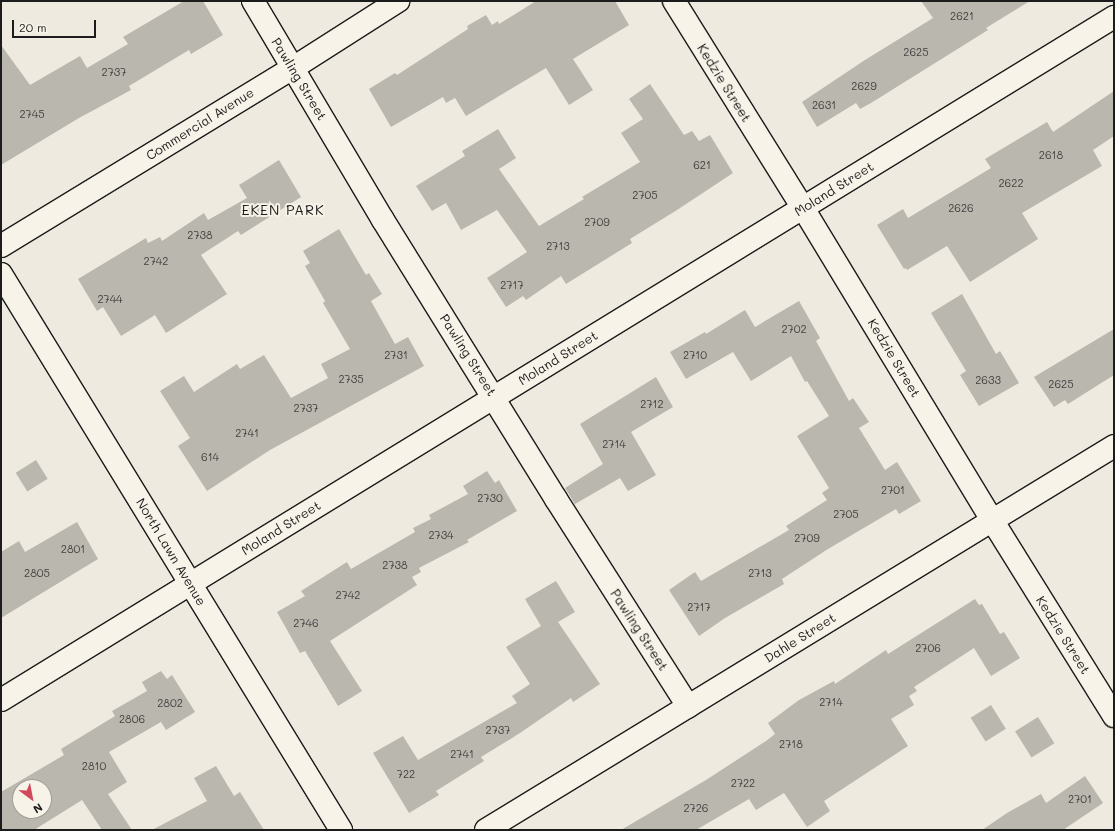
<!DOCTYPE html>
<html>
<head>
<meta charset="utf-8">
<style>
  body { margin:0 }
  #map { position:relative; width:1115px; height:831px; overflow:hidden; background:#eeeae0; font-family:Mali,sans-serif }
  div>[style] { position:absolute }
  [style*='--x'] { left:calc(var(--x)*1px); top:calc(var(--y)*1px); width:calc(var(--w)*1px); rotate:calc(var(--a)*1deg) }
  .building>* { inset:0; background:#bab7af; transform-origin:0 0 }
  .roads { filter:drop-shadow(1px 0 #1c1c1c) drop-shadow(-1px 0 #1c1c1c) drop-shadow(0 1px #1c1c1c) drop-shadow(0 -1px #1c1c1c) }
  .minor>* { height:22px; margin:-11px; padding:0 11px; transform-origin:11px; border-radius:11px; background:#f7f3e8 }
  span { translate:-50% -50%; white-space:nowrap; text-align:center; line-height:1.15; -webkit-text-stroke:4px #f7f3e8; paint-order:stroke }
  .number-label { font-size:11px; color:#444341 }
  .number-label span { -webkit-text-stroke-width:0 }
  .street-label { font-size:13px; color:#1c1c1c }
  .neighbourhood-label { font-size:14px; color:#1c1c1c; letter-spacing:1px }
  .frame { position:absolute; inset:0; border:2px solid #1c1c1c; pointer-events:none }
  .north { position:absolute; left:12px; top:779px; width:40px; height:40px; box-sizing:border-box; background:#f7f3e8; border:1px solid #9f9d96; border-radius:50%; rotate:148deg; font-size:11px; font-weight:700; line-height:16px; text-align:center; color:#1c1c1c }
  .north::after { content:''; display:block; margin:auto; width:14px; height:18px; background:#d1495b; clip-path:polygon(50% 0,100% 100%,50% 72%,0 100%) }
  .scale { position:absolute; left:12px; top:20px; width:84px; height:18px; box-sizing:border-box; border:2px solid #1c1c1c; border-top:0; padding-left:5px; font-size:12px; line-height:14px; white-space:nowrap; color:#1c1c1c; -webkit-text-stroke:3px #f7f3e8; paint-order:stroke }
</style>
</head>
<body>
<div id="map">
  <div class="building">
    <div style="clip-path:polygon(184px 1px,203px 1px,223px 35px,191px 54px,189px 50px,129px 86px,131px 90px,79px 118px,1px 165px,1px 45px,30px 85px,80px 56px,87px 68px,128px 44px,123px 37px)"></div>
    <div style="clip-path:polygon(536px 1px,615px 1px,629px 25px,573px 59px,593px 90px,569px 105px,546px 68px,466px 116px,455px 98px,446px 103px,443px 97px,391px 127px,369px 89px,395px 73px,397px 75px,468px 29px,467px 26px,486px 15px,492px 25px,498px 21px,499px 24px)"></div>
    <div style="clip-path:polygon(921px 1px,1030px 1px,986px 28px,988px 30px,871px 103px,860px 109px,856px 103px,817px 127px,802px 102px,865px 60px,933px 18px)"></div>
    <div style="clip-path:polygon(650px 84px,684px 135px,692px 131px,699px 141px,710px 135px,733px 173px,677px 210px,630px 239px,632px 243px,566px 284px,561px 276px,526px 300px,523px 296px,506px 307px,487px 278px,527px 252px,497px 210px,461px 230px,446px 203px,432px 211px,416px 186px,465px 156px,462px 151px,498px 129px,516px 158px,499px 169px,539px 226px,584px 199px,582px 197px,640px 162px,621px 133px,643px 119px,629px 99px)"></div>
    <div style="clip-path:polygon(1114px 91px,1114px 136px,1093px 150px,1102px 166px,1022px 213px,1038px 239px,970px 282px,947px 246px,907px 270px,906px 268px,904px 269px,877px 225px,903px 209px,908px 218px,991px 168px,985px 159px,1047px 122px,1053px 132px)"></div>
    <div style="clip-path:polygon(279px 160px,301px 197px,241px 235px,238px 231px,201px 255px,227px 294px,166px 333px,155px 315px,121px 336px,103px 307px,97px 311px,78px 279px,146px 238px,148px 243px,160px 237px,162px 241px,204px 213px,208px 220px,247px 198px,239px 185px)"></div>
    <div style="clip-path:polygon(339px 229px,366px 275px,369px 273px,382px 294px,371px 301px,395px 344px,408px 337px,424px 366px,270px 450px,207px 491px,178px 446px,190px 438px,160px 391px,184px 376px,194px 392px,237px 364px,240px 369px,264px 355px,291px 398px,328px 378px,321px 364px,350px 349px,323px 303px,325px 301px,305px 266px,310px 263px,303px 251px)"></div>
    <div style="clip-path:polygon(962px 294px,996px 354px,1000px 351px,1019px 383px,979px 406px,960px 375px,966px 371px,931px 313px)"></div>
    <div style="clip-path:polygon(799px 301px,820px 338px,816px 341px,849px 401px,853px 398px,869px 422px,859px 428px,885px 470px,897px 462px,921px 501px,899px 514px,896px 509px,828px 549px,782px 579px,784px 584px,725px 618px,699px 636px,669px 590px,695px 572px,701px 581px,789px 530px,786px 526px,827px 500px,822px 493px,829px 488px,797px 436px,829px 416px,807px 381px,805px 382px,791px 356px,751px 381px,733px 352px,686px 379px,670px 352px,705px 332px,706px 334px,745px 310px,755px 327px)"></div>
    <div style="clip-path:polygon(1114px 329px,1114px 375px,1068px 404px,1065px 400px,1054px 407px,1034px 377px)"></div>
    <div style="clip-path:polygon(656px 377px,673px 407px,631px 432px,656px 475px,628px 491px,620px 478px,575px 504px,565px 488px,603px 464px,580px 424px)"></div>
    <div style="left:36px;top:460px;width:22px;height:24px;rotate:58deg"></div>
    <div style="clip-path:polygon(487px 471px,495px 483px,499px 480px,517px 511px,467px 540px,469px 542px,419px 568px,421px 572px,412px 577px,417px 585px,330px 641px,362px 691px,338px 706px,305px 651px,300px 653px,277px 612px,305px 596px,301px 591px,347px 562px,351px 569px,415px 532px,413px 528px,431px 519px,429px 515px,468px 494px,463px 486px)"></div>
    <div style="clip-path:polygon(77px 522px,98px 559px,1px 618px,1px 552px,19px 541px,25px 552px)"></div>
    <div style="clip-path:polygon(556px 581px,575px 612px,558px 622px,600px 684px,573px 702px,571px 698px,520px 733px,481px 757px,484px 761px,436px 791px,439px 795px,409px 813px,373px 753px,403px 736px,418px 760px,517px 703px,512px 696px,530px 684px,506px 647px,541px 626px,525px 599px)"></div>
    <div style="clip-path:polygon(975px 599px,979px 605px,982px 604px,1000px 634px,1004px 632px,1020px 658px,991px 676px,974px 648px,914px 687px,917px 691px,909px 696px,914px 705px,891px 719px,908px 746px,824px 801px,830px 811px,807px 827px,784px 793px,756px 810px,749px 799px,696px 830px,621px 830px,706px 780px,766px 741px,775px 734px,768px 723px,799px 700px,834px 681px,835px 684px,886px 650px,888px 654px)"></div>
    <div style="clip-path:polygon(evenodd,161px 671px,167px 679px,172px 675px,195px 712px,166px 730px,161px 722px,109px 752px,127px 782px,108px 794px,132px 830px,102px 830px,82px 800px,34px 830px,1px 830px,1px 792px,64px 755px,61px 749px,115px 716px,112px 711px,147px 691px,142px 682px,161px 671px,20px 787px,44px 787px,44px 811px,20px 811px,20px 787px)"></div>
    <div style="left:991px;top:705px;width:28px;height:24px;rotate:58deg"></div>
    <div style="left:1038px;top:717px;width:31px;height:27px;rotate:58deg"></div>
    <div style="clip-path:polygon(216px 766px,234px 796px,240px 792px,264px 830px,152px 830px,207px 801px,194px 778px)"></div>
    <div style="clip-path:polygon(1085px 776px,1103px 803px,1063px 830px,982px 830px,1007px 813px,1041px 794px,1046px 803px)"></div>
  </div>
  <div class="roads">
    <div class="minor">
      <div style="--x:253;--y:1;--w:255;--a:59.3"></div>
      <div style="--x:383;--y:220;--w:328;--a:58.2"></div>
      <div style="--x:556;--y:499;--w:246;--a:57.5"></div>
      <div style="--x:674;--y:1;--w:244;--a:58.1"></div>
      <div style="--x:803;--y:208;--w:365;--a:58.8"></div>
      <div style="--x:992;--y:520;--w:231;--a:58.1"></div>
      <div style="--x:1;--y:246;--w:342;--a:-31.4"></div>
      <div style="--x:293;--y:68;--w:125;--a:-32.5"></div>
      <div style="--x:1;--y:274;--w:652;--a:58.55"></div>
      <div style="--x:1;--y:700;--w:1306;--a:-31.54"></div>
      <div style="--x:486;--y:830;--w:736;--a:-31.44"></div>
    </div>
  </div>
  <div class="number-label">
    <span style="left:962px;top:16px">2621</span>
    <span style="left:916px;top:52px">2625</span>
    <span style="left:114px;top:72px">2737</span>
    <span style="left:864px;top:86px">2629</span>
    <span style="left:824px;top:105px">2631</span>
    <span style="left:32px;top:114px">2745</span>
    <span style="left:1051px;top:155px">2618</span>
    <span style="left:702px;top:165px">621</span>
    <span style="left:1011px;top:183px">2622</span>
    <span style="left:645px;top:195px">2705</span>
    <span style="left:961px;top:208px">2626</span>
    <span style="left:597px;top:222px">2709</span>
    <span style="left:200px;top:235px">2738</span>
    <span style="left:558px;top:246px">2713</span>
    <span style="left:156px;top:261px">2742</span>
    <span style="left:512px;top:285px">2717</span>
    <span style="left:110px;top:299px">2744</span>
    <span style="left:794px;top:329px">2702</span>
    <span style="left:396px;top:355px">2731</span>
    <span style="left:695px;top:355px">2710</span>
    <span style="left:351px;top:379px">2735</span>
    <span style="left:988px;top:380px">2633</span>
    <span style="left:1061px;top:384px">2625</span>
    <span style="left:652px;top:404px">2712</span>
    <span style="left:306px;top:408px">2737</span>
    <span style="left:247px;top:433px">2741</span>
    <span style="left:614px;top:444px">2714</span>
    <span style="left:210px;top:457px">614</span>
    <span style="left:893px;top:490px">2701</span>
    <span style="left:490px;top:498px">2730</span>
    <span style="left:846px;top:514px">2705</span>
    <span style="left:441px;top:535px">2734</span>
    <span style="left:807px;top:538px">2709</span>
    <span style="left:73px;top:549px">2801</span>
    <span style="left:395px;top:565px">2738</span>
    <span style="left:37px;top:573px">2805</span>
    <span style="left:760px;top:573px">2713</span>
    <span style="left:348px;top:595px">2742</span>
    <span style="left:699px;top:607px">2717</span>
    <span style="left:306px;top:623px">2746</span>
    <span style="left:928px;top:648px">2706</span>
    <span style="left:831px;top:702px">2714</span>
    <span style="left:170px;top:703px">2802</span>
    <span style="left:132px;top:719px">2806</span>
    <span style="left:498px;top:730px">2737</span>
    <span style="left:791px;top:744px">2718</span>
    <span style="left:462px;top:754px">2741</span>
    <span style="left:94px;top:766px">2810</span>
    <span style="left:406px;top:774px">722</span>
    <span style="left:743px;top:783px">2722</span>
    <span style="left:1080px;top:799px">2701</span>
    <span style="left:696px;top:808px">2726</span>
  </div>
  <div class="street-label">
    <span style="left:299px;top:79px;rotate:59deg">Pawling Street</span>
    <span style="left:724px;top:83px;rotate:58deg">Kedzie Street</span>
    <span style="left:200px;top:124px;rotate:-32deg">Commercial Avenue</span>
    <span style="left:834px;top:189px;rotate:-32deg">Moland Street</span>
    <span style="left:468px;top:355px;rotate:58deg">Pawling Street</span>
    <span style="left:558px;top:358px;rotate:-32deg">Moland Street</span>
    <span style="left:894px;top:358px;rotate:59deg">Kedzie Street</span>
    <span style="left:281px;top:528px;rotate:-32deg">Moland Street</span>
    <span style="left:171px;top:552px;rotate:59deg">North Lawn Avenue</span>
    <span style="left:639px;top:630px;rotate:57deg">Pawling Street</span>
    <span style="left:1063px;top:635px;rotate:58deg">Kedzie Street</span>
    <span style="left:800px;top:638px;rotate:-32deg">Dahle Street</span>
  </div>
  <div class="neighbourhood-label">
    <span style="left:283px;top:210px">EKEN PARK</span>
  </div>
  <div class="frame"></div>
  <div class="north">N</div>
  <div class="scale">20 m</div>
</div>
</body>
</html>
